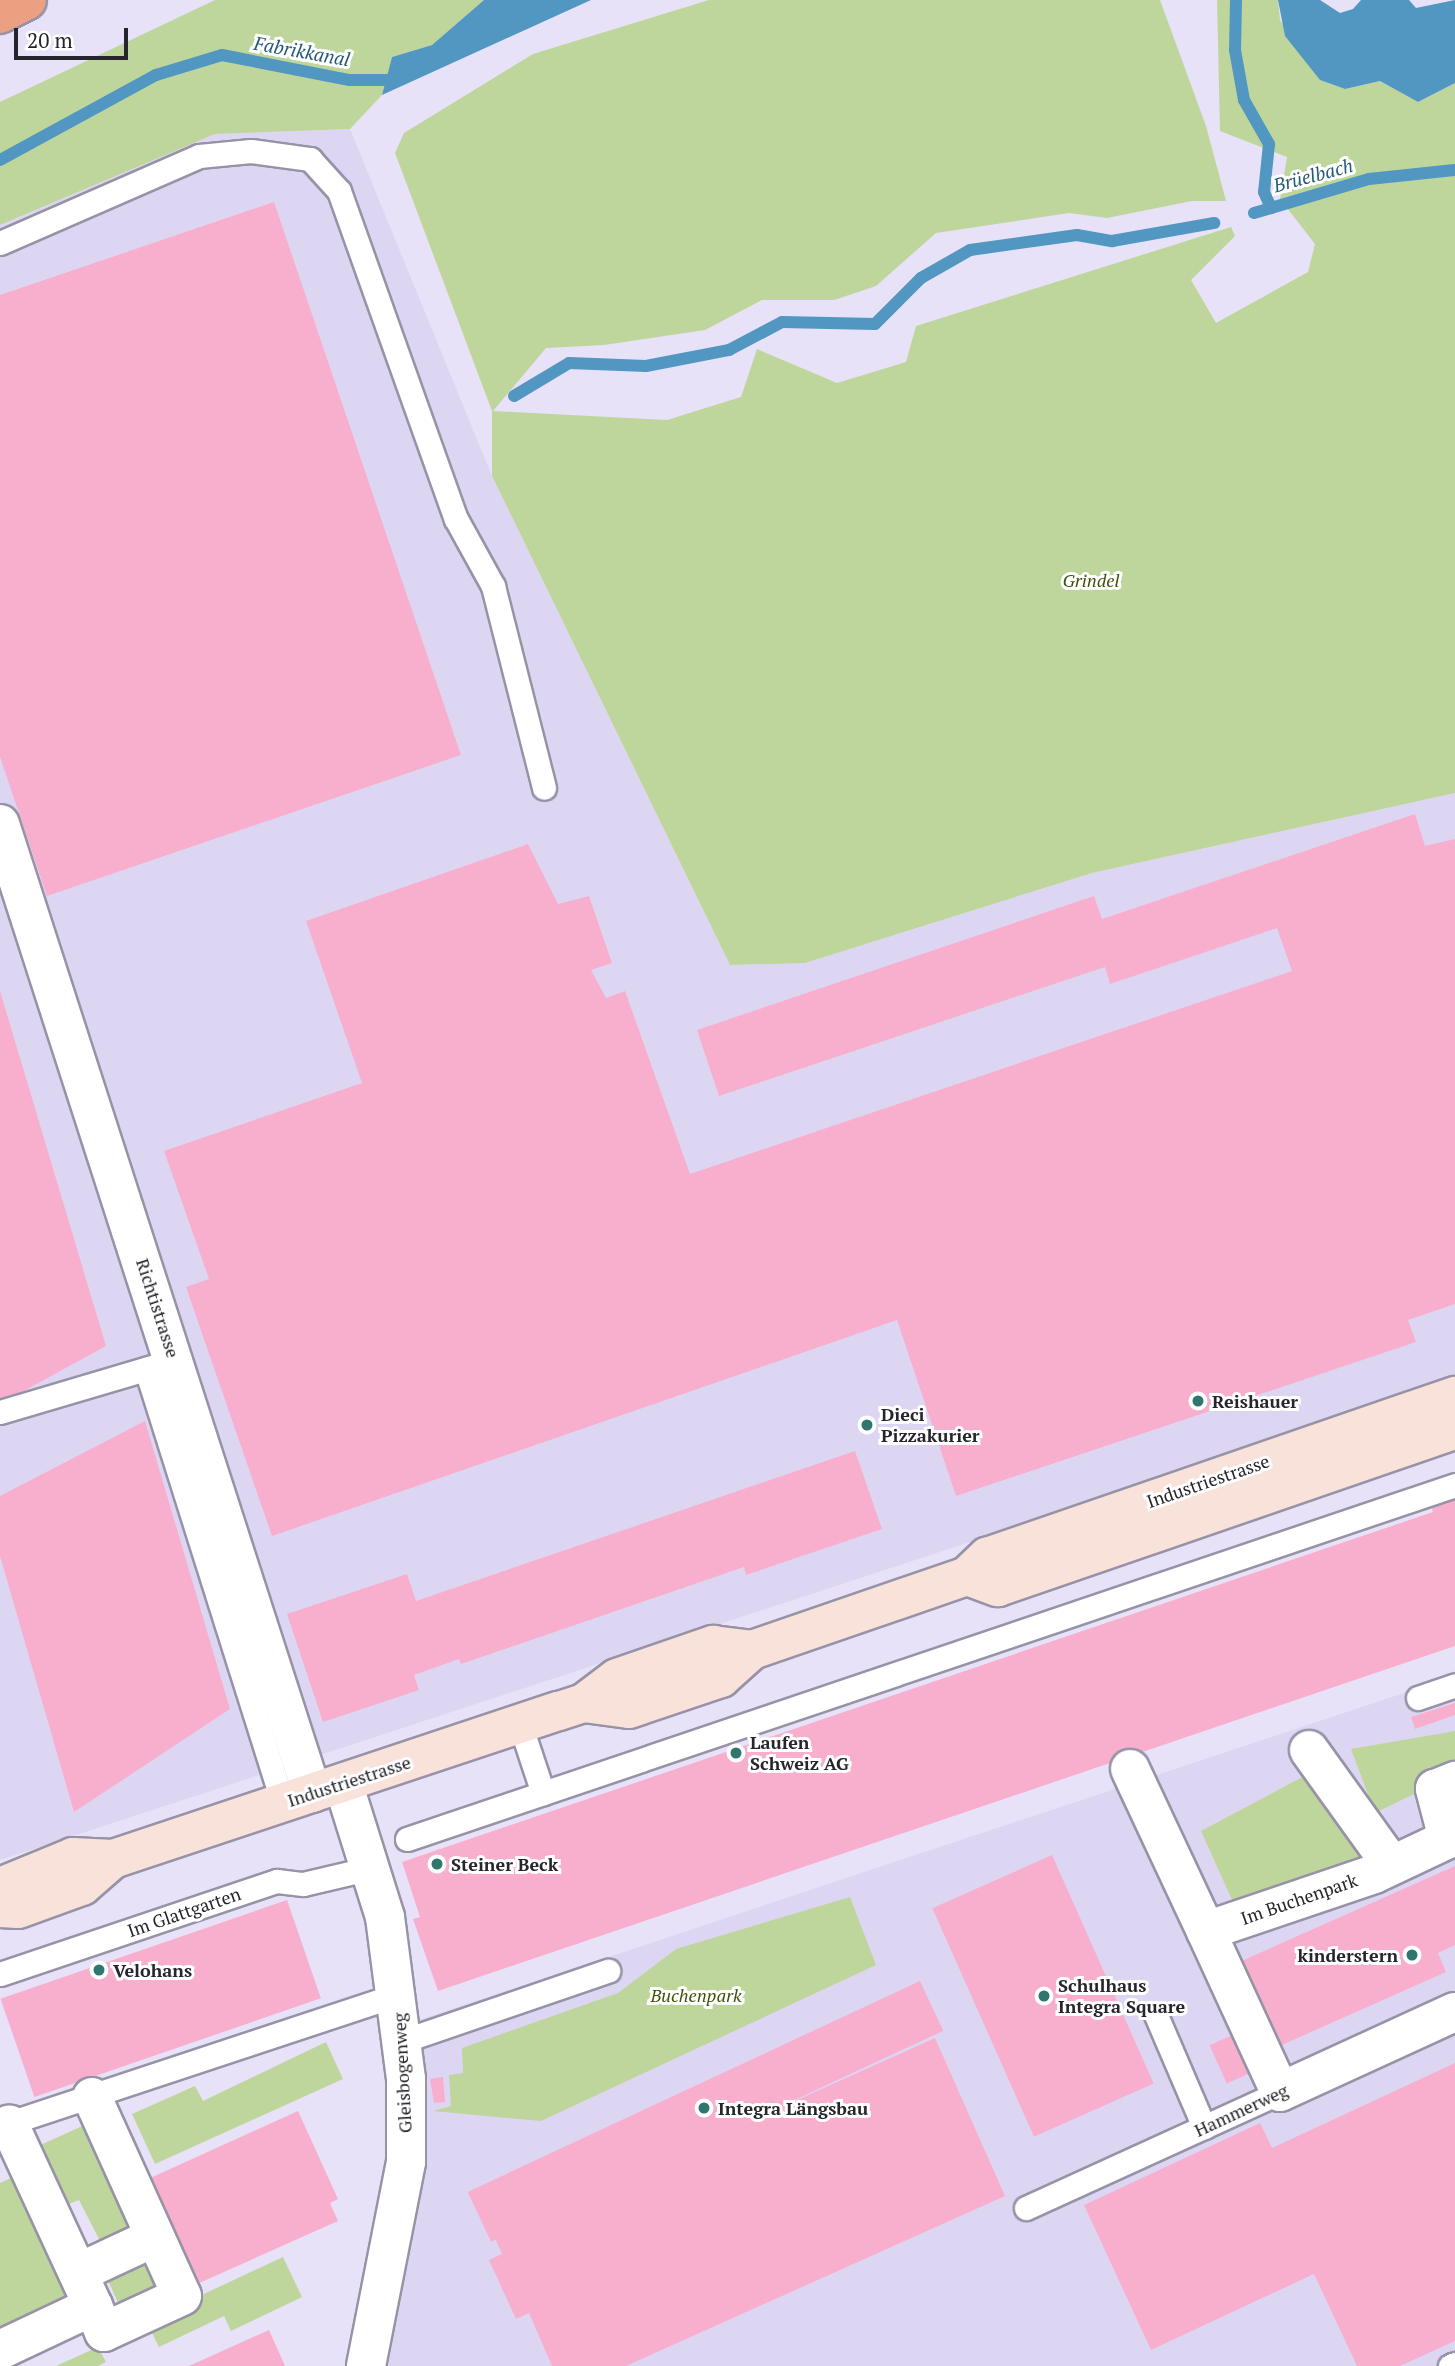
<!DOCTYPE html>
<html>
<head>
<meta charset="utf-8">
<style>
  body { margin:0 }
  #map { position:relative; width:1455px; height:2366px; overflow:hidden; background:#e7e2f8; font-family:"PT Serif",serif }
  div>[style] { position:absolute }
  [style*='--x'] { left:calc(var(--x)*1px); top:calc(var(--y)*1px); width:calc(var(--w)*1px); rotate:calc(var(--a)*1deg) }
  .built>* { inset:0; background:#ddd6f3 }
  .green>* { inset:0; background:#bed69c; transform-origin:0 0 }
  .water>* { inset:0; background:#5197c1 }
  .stream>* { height:12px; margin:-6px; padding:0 6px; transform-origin:6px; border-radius:6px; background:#5197c1 }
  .building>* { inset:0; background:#f8afce; transform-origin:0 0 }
  .roads { filter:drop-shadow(2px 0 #9793a7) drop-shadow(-2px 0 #9793a7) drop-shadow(0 2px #9793a7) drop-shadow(0 -2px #9793a7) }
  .lane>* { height:23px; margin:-11.5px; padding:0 11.5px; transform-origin:11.5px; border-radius:11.5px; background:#fff }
  .street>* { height:38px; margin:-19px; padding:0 19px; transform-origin:19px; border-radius:19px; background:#fff }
  .secondary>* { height:38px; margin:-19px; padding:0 19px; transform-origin:19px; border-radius:19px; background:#f9e2da }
  .highway>* { height:38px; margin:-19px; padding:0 19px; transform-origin:19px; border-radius:19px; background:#eca082 }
  .dots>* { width:19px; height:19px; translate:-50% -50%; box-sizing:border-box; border:4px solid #fff; border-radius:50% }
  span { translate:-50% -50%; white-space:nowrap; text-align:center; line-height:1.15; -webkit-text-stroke:6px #fff; paint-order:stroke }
  .park-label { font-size:18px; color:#3c5207; font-style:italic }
  .street-label { font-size:18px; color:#26242c }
  .poi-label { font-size:18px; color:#26242c; font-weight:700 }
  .left { translate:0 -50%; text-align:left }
  .right { translate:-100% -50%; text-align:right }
  .water-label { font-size:19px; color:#255978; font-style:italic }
  .scale { position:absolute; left:14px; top:28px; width:114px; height:32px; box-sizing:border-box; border:4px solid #26242c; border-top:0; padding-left:9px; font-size:21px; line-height:24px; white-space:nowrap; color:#26242c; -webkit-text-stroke:5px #fff; paint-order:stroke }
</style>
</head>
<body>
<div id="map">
  <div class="built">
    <div style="clip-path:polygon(350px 129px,492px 476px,730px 965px,805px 963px,1092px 873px,1455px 793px,1455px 1383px,0 1860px,0 225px,215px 134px)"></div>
    <div style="clip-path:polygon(1455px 1676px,1455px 2366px,355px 2366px,407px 2024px)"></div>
  </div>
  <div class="green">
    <div style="clip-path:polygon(215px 0,484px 0,432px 45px,392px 57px,382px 95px,350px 129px,215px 134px,0 225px,0 102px)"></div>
    <div style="clip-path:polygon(709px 0,1160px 0,1206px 126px,1226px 201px,1192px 201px,1107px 218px,1069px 213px,936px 233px,876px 286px,834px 300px,762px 300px,705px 330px,604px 345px,546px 348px,493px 411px,667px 420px,741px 397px,757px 349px,837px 383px,906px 362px,916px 326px,1231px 227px,1235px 236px,1191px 280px,1216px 323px,1308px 272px,1315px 244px,1280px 199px,1287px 157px,1220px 131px,1217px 0,1278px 0,1280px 20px,1320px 80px,1345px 89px,1380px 81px,1418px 102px,1455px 83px,1455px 793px,1092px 873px,805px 963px,730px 965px,492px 476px,492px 411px,395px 153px,404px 133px,533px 54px)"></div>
    <div style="clip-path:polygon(1455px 1731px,1455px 1774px,1375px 1813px,1351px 1749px)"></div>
    <div style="clip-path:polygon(1310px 1773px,1369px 1866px,1237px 1911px,1201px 1831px)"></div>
    <div style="clip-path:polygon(850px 1897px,876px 1965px,541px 2121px,433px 2111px,451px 2106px,449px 2075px,463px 2073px,462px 2048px,618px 1993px,676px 1949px)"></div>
    <div style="clip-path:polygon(326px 2042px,343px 2079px,155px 2164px,132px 2114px,195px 2086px,203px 2101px)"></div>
    <div style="clip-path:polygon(91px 2122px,140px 2230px,103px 2247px,79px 2200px,61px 2207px,34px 2148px)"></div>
    <div style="clip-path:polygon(19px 2174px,79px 2299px,0 2336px,0 2183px)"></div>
    <div style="left:149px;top:2247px;width:51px;height:51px;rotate:66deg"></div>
    <div style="clip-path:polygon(283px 2257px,302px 2297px,231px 2331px,224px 2316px,159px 2347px,146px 2321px)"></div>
    <div style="clip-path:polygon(98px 2347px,106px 2362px,98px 2366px,56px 2366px)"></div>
  </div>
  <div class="water">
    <div style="clip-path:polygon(484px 0,591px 0,382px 95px,392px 57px,432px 45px)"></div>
    <div style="clip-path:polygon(1278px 0,1320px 0,1340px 13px,1353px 9px,1361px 0,1409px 0,1416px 8px,1455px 0,1455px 83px,1418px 102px,1380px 81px,1345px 89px,1320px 80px,1285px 36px)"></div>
  </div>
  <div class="stream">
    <div style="--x:1236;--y:0;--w:50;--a:91.1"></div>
    <div style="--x:1235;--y:50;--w:51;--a:79.8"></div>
    <div style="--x:1244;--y:100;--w:51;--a:60.4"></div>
    <div style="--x:1269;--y:144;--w:48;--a:95.9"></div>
    <div style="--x:1264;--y:192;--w:17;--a:66"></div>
    <div style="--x:1271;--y:208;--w:102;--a:-16.5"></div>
    <div style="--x:1369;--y:179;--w:86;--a:-6"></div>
    <div style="--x:0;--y:160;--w:178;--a:-28.6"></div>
    <div style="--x:156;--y:75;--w:69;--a:-16.9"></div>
    <div style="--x:222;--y:55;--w:130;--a:11.1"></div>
    <div style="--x:350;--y:80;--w:40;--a:0"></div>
    <div style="--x:390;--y:80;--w:13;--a:-23"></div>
    <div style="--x:1254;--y:213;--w:18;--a:-16"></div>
    <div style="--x:514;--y:396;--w:64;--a:-31"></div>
    <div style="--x:569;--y:363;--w:77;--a:2.2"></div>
    <div style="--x:646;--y:366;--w:85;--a:-10.9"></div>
    <div style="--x:729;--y:350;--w:60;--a:-27.8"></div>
    <div style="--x:782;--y:322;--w:93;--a:1.2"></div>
    <div style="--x:875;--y:324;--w:65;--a:-45"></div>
    <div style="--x:921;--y:278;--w:56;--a:-29.7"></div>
    <div style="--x:970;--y:250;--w:108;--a:-8"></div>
    <div style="--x:1077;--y:235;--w:36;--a:10"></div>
    <div style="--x:1112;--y:241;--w:104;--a:-10"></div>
  </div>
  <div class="building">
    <div style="clip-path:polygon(274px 202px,461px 755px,47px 896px,0 757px,0 295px)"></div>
    <div style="clip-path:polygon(1415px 814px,1425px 846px,1455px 839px,1455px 1304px,1408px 1320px,1416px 1342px,956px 1496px,897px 1320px,272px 1536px,186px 1287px,209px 1279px,164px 1151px,362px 1083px,306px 921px,528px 844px,558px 904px,589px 896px,612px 963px,591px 970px,606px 998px,625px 991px,690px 1174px,1292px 971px,1277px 928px,1110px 984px,1105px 967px,719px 1096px,697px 1030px,1094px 896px,1102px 919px)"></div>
    <div style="clip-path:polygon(0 991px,106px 1346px,0 1404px)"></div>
    <div style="clip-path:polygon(145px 1421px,230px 1709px,74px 1812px,0 1556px,0 1496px)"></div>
    <div style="clip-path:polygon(855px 1451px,882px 1529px,746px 1575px,744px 1567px,461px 1664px,459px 1659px,414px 1675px,419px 1690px,323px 1722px,287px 1614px,407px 1574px,416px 1601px)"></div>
    <div style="clip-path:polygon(1455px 1498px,1455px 1646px,438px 1991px,413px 1919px,420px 1917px,402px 1862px,1433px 1512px,1431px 1506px)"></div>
    <div style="clip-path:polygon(1455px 1703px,1455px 1715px,1415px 1729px,1411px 1717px)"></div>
    <div style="left:1052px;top:1855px;width:250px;height:131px;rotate:66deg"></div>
    <div style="clip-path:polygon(1455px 1866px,1455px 1945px,1438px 1953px,1446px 1972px,1275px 2048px,1237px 1963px)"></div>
    <div style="left:287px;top:1900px;width:104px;height:303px;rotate:71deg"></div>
    <div style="left:920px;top:1981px;width:55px;height:499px;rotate:65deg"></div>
    <div style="left:1237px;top:2033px;width:42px;height:30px;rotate:66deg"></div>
    <div style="clip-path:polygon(935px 2038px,1005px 2196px,626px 2366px,552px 2366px,529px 2313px,516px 2319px,489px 2260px,502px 2254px,494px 2236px)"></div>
    <div style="clip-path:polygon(1455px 2063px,1455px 2341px,1400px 2366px,1357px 2366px,1314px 2274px,1151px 2350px,1084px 2205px,1260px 2123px,1272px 2148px)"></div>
    <div style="clip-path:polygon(443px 2077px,445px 2102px,434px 2103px,430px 2079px)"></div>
    <div style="clip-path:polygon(298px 2111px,338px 2199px,330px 2203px,338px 2221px,188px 2288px,148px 2179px)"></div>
    <div style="clip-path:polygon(269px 2330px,285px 2366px,189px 2366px)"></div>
  </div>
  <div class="roads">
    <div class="lane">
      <div style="--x:0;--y:243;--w:217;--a:-23.6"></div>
      <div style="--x:199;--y:156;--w:52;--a:-5.5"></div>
      <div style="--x:251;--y:151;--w:60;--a:7.7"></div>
      <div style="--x:310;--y:159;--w:43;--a:47.8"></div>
      <div style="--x:339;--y:191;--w:348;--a:70.4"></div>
      <div style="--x:456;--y:519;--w:77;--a:61.1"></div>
      <div style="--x:493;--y:586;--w:208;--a:75.8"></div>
      <div style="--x:146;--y:1369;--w:455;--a:72.5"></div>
      <div style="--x:0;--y:1412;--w:166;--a:-16.5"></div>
      <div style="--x:1418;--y:1698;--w:39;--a:-19"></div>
      <div style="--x:520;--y:1724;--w:73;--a:71.6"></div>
      <div style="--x:407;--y:1839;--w:1106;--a:-18.66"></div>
      <div style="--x:0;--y:1974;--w:292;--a:-18.6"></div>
      <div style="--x:277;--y:1881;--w:26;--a:7"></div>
      <div style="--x:303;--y:1884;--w:70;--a:-13.2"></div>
      <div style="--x:1156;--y:2015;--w:122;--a:66.8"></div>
      <div style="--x:403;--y:2041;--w:217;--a:-18.9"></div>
      <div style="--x:0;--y:2126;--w:419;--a:-18.3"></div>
      <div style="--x:1026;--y:2208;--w:279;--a:-24.5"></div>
      <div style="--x:1450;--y:2366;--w:5;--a:-22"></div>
    </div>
    <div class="street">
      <div style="--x:0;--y:824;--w:1018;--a:72.15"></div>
      <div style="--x:1309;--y:1750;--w:140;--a:54.3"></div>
      <div style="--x:1130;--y:1769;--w:179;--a:64.9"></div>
      <div style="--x:1206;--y:1931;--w:177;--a:-18.7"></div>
      <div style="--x:1374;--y:1874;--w:82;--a:-25.3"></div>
      <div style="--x:1448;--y:1839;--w:52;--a:-104.6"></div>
      <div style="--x:1435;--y:1789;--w:22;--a:-22"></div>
      <div style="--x:343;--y:1783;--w:140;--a:72.6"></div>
      <div style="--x:385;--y:1917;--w:163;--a:82.6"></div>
      <div style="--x:406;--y:2079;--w:83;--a:90"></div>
      <div style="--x:406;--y:2162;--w:208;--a:101.1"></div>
      <div style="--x:1206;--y:1931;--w:177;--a:65.3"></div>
      <div style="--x:1280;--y:2092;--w:192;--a:-24.6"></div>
      <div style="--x:92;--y:2097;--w:218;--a:65.7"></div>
      <div style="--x:182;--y:2296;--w:86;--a:155.2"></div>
      <div style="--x:104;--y:2332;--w:28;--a:-113"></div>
      <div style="--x:78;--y:2273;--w:85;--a:-25.1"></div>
      <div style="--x:0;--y:2350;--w:103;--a:-25.3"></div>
      <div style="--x:93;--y:2306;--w:200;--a:-114.8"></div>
    </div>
    <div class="secondary">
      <div style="--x:967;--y:1576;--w:33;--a:20"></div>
      <div style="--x:998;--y:1587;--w:483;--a:-19"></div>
      <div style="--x:584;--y:1703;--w:45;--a:7.6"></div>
      <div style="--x:629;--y:1709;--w:97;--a:-18.6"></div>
      <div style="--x:721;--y:1678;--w:42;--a:-42.1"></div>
      <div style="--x:752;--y:1650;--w:227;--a:-19"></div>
      <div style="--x:967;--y:1576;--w:28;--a:-44"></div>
      <div style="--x:987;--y:1557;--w:495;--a:-19"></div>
      <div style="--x:0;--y:1887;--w:79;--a:-22.3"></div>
      <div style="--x:73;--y:1857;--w:40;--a:2.9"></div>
      <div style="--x:113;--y:1859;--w:470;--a:-18.4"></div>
      <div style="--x:559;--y:1711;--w:26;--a:-18"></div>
      <div style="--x:584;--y:1703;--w:41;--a:-37.1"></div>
      <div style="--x:617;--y:1678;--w:102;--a:-19"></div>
      <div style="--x:713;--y:1645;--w:39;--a:7"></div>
      <div style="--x:0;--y:1908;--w:18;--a:3"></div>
      <div style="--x:18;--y:1909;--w:68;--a:-19.8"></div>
      <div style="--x:82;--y:1886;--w:41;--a:-41.1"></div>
    </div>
    <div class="highway">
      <div style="--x:0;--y:14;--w:30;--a:-27"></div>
    </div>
  </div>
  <div class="dots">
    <div style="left:1198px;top:1401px;background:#2e766f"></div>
    <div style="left:867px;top:1425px;background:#2e766f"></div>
    <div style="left:736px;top:1753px;background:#2e766f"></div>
    <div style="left:437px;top:1864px;background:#2e766f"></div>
    <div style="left:1412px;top:1955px;background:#2e766f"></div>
    <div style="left:99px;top:1970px;background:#2e766f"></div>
    <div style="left:1044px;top:1996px;background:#2e766f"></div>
    <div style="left:704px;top:2108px;background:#2e766f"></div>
  </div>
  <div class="park-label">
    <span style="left:1091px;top:580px">Grindel</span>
    <span style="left:696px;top:1995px">Buchenpark</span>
  </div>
  <div class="street-label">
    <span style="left:158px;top:1308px;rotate:72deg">Richtistrasse</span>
    <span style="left:1208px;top:1481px;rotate:-19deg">Industriestrasse</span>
    <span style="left:349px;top:1781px;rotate:-18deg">Industriestrasse</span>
    <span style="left:1299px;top:1899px;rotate:-19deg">Im Buchenpark</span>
    <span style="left:184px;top:1912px;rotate:-19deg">Im Glattgarten</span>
    <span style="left:402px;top:2073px;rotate:-93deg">Gleisbogenweg</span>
    <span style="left:1241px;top:2110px;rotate:-25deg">Hammerweg</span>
  </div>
  <div class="poi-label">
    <span class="left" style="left:1212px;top:1401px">Reishauer</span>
    <span class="left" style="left:881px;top:1425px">Dieci<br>Pizzakurier</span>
    <span class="left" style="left:750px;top:1753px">Laufen<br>Schweiz AG</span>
    <span class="left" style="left:451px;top:1864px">Steiner Beck</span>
    <span class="right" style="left:1398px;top:1955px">kinderstern</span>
    <span class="left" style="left:113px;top:1970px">Velohans</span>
    <span class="left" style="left:1058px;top:1996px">Schulhaus<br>Integra Square</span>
    <span class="left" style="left:718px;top:2108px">Integra Längsbau</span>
  </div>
  <div class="water-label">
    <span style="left:302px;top:51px;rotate:10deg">Fabrikkanal</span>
    <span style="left:1313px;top:175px;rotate:-15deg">Brüelbach</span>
  </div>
  <div class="scale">20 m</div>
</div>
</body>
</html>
